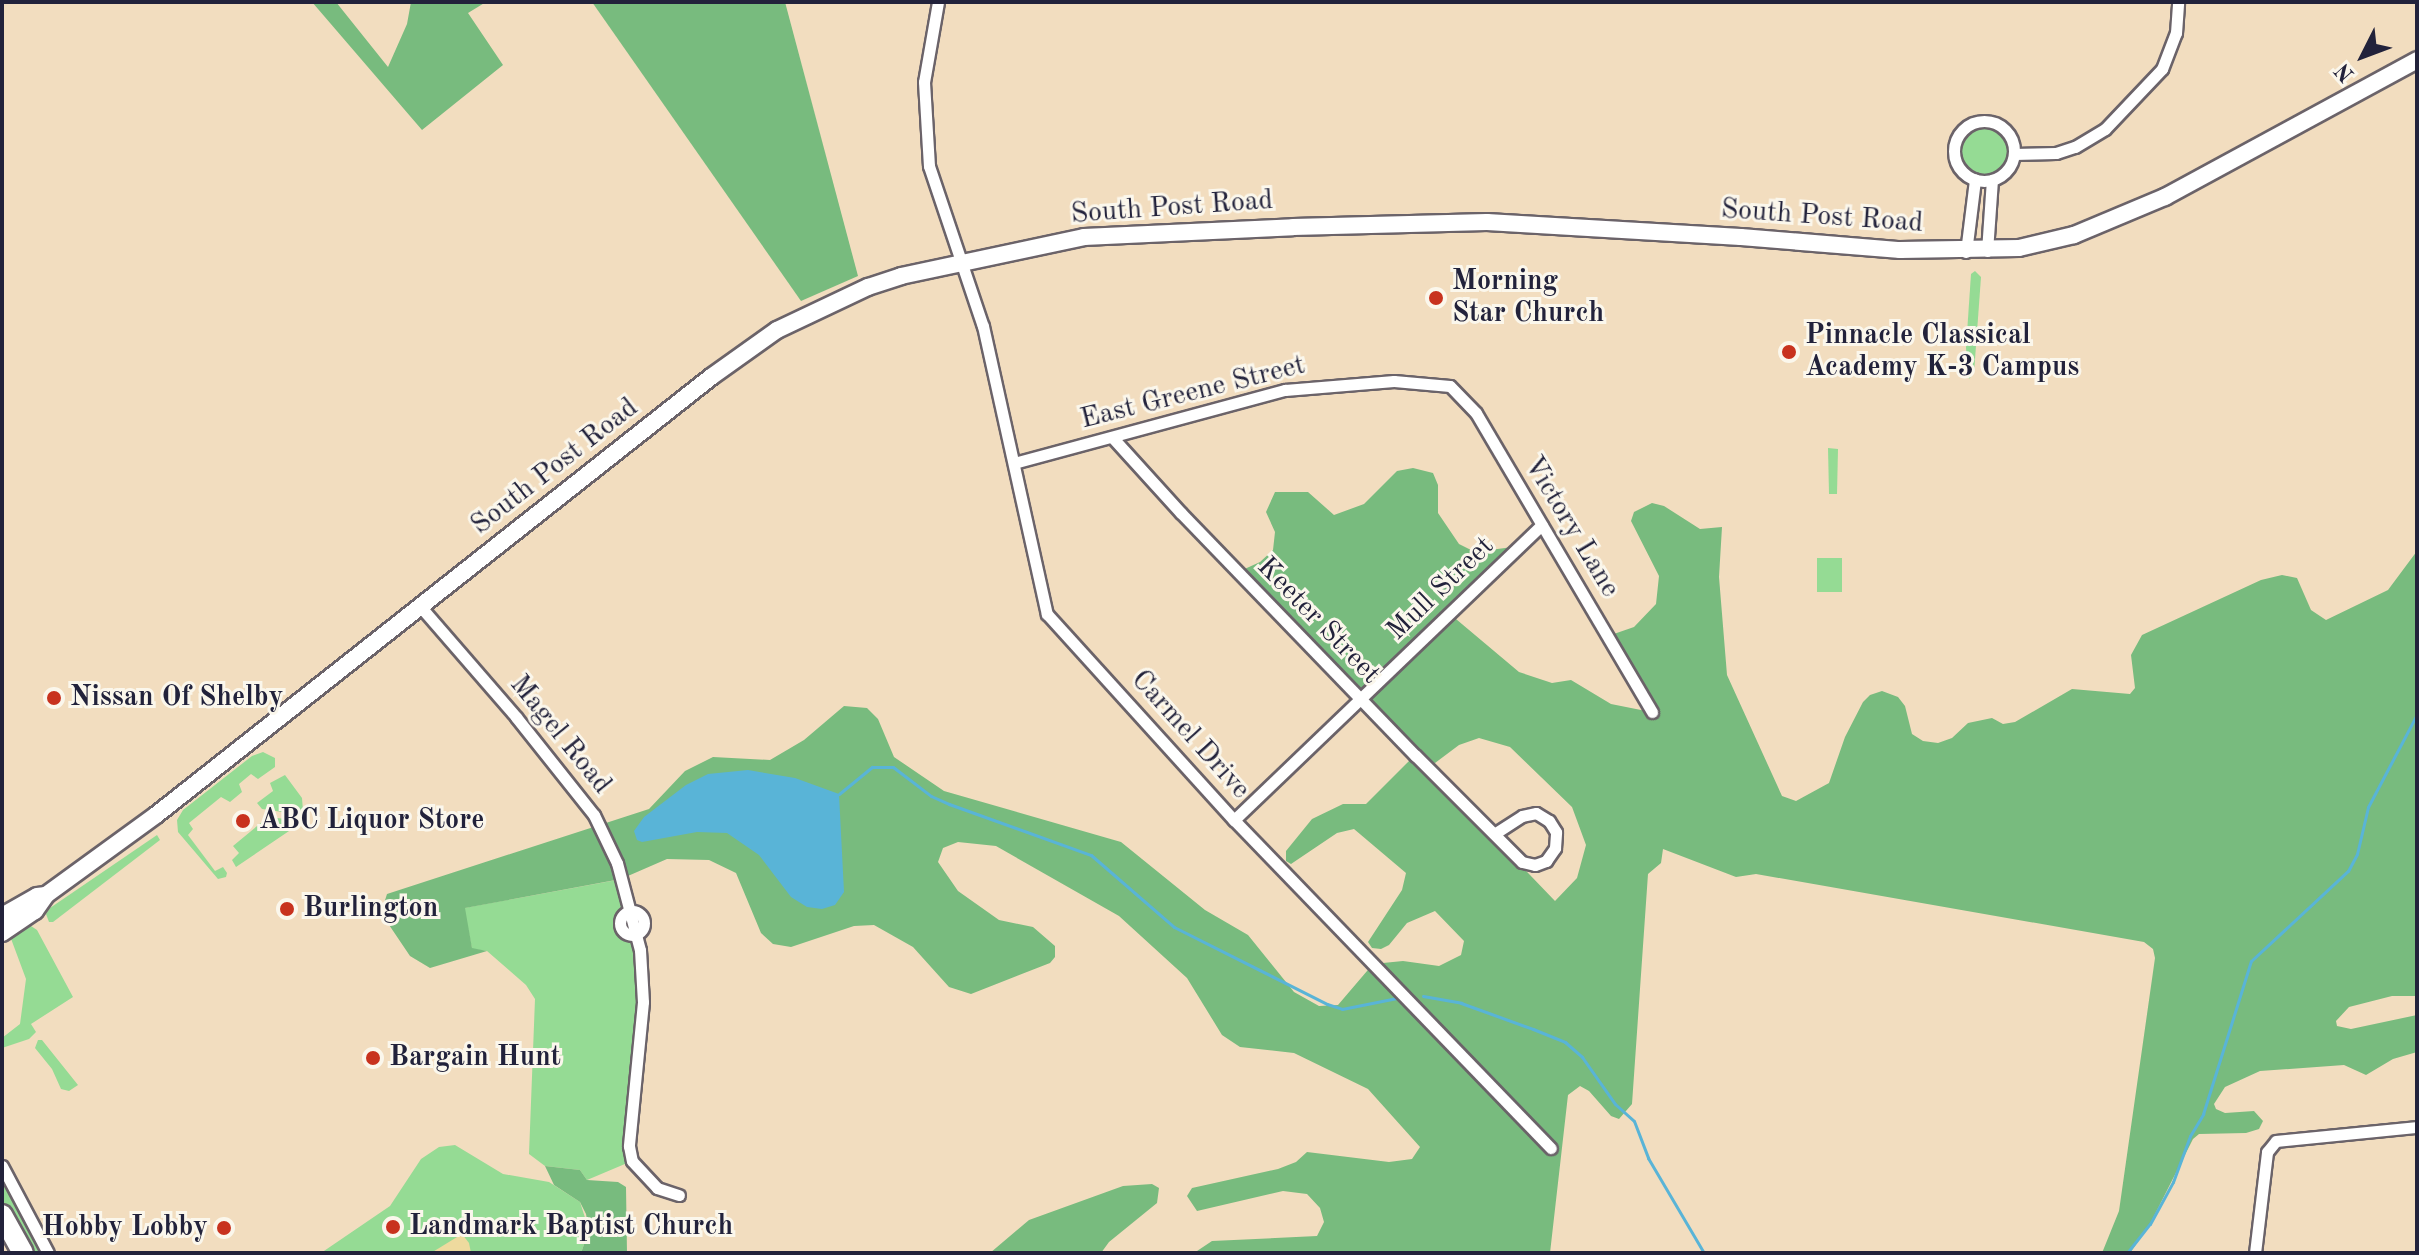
<!DOCTYPE html>
<html>
<head>
<meta charset="utf-8">
<style>
  body { margin:0 }
  #map { position:relative; width:2419px; height:1255px; overflow:hidden; background:#f2ddbf; font-family:"Old Standard TT",serif }
  div>[style] { position:absolute }
  [style*='--x'] { left:calc(var(--x)*1px); top:calc(var(--y)*1px); width:calc(var(--w)*1px); rotate:calc(var(--a)*1deg) }
  .green>* { inset:0; background:#95db94; transform-origin:0 0 }
  .round { border-radius:50% }
  .forest>* { inset:0; background:#78bb7e }
  .sand>* { inset:0; background:#eeda9e }
  .water>* { inset:0; background:#59b4d7 }
  .stream>* { height:3px; margin:-1.5px; padding:0 1.5px; transform-origin:1.5px; border-radius:1.5px; background:#59b4d7 }
  .roads { filter:drop-shadow(2px 0 #6b6369) drop-shadow(-2px 0 #6b6369) drop-shadow(0 2px #6b6369) drop-shadow(0 -2px #6b6369) }
  .street>* { height:11px; margin:-5.5px; padding:0 5.5px; transform-origin:5.5px; border-radius:5.5px; background:#fff }
  .street>.ring { margin:-5.5px; padding:0; box-sizing:content-box; background:none; border:11px solid #fff; border-radius:50% }
  .secondary>* { height:16px; margin:-8px; padding:0 8px; transform-origin:8px; border-radius:8px; background:#fff }
  .highway>* { height:20px; margin:-10px; padding:0 10px; transform-origin:10px; border-radius:10px; background:#fff }
  .dots>* { width:22px; height:22px; translate:-50% -50%; box-sizing:border-box; border:4px solid #fbf7ec; border-radius:50% }
  span { translate:-50% -50%; white-space:nowrap; text-align:center; line-height:1.15; -webkit-text-stroke:6px #fbf7ec; paint-order:stroke }
  .street-label { font-size:28px; color:#22223b }
  .poi-label { font-size:28px; color:#22223b; font-weight:700 }
  .left { translate:0 -50%; text-align:left }
  .right { translate:-100% -50%; text-align:right }
  .frame { position:absolute; inset:0; border:4px solid #22223b; pointer-events:none }
  .north { position:absolute; left:2323px; top:16px; width:80px; height:80px; -webkit-text-stroke:6px #fbf7ec; paint-order:stroke; rotate:228deg; font-size:22px; font-weight:700; line-height:32px; text-align:center; color:#22223b }
  .north::after { content:''; display:block; margin:auto; width:28px; height:36px; background:#22223b; clip-path:polygon(50% 0,100% 100%,50% 72%,0 100%) }
</style>
</head>
<body>
<div id="map">
  <div class="green">
    <div class="round" style="left:1960px;top:127px;width:50px;height:50px"></div>
    <div style="clip-path:polygon(1975px 271px,1981px 277px,1974px 373px,1969px 379px,1966px 348px,1971px 274px)"></div>
    <div style="clip-path:polygon(1828px 448px,1838px 449px,1837px 494px,1829px 494px)"></div>
    <div style="left:1817px;top:558px;width:25px;height:34px"></div>
    <div style="clip-path:polygon(263px 752px,275px 758px,275px 767px,258px 779px,251px 774px,239px 784px,242px 792px,230px 802px,221px 797px,189px 823px,193px 829px,188px 835px,215px 871px,223px 867px,227px 873px,226px 877px,218px 879px,178px 832px,177px 820px,183px 810px,252px 756px)"></div>
    <div style="clip-path:polygon(285px 775px,302px 798px,303px 811px,296px 814px,262px 809px,257px 803px,273px 791px,270px 783px)"></div>
    <div style="clip-path:polygon(268px 817px,286px 819px,292px 829px,236px 867px,232px 860px,239px 853px,233px 846px)"></div>
    <div style="clip-path:polygon(157px 835px,160px 840px,53px 922px,49px 922px,46px 914px,50px 908px)"></div>
    <div style="clip-path:polygon(622px 879px,640px 950px,632px 1161px,587px 1180px,580px 1170px,545px 1166px,529px 1154px,535px 999px,526px 985px,487px 951px,472px 949px,464px 908px)"></div>
    <div style="clip-path:polygon(28px 924px,37px 930px,73px 997px,31px 1024px,36px 1032px,29px 1039px,2px 1048px,2px 1038px,20px 1024px,26px 979px,10px 936px)"></div>
    <div style="clip-path:polygon(38px 1040px,42px 1040px,78px 1085px,69px 1091px,61px 1089px,52px 1069px,35px 1048px)"></div>
    <div style="clip-path:polygon(455px 1145px,503px 1174px,549px 1182px,580px 1202px,589px 1230px,581px 1253px,321px 1253px,390px 1206px,421px 1159px,439px 1147px)"></div>
    <div style="clip-path:polygon(2px 1175px,43px 1253px,28px 1253px,11px 1223px,2px 1205px)"></div>
  </div>
  <div class="forest">
    <div style="clip-path:polygon(312px 2px,336px 2px,388px 67px,407px 24px,411px 2px,486px 2px,468px 13px,503px 65px,422px 130px)"></div>
    <div style="clip-path:polygon(592px 2px,785px 2px,858px 276px,801px 301px)"></div>
    <div style="clip-path:polygon(1413px 468px,1433px 473px,1438px 485px,1438px 513px,1459px 544px,1475px 552px,1520px 546px,1450px 614px,1519px 672px,1552px 683px,1571px 680px,1611px 704px,1651px 712px,1608px 636px,1634px 627px,1656px 604px,1659px 576px,1631px 521px,1634px 512px,1652px 503px,1664px 506px,1700px 529px,1722px 527px,1719px 577px,1727px 675px,1782px 796px,1796px 801px,1829px 783px,1845px 737px,1863px 702px,1870px 695px,1882px 691px,1898px 697px,1905px 706px,1912px 734px,1923px 741px,1938px 743px,1952px 738px,1968px 723px,1992px 718px,2003px 724px,2015px 722px,2072px 689px,2130px 694px,2135px 688px,2131px 655px,2142px 635px,2261px 580px,2282px 575px,2297px 578px,2311px 610px,2326px 620px,2388px 590px,2417px 551px,2417px 996px,2392px 996px,2349px 1007px,2336px 1021px,2337px 1026px,2351px 1029px,2417px 1015px,2417px 1052px,2393px 1059px,2366px 1075px,2344px 1065px,2260px 1071px,2225px 1087px,2214px 1104px,2216px 1109px,2225px 1113px,2254px 1111px,2263px 1121px,2259px 1129px,2246px 1133px,2199px 1134px,2193px 1139px,2150px 1224px,2130px 1253px,2102px 1253px,2119px 1211px,2155px 958px,2153px 949px,2144px 942px,1756px 874px,1736px 877px,1663px 849px,1661px 863px,1648px 874px,1632px 1104px,1619px 1119px,1611px 1116px,1589px 1091px,1580px 1086px,1568px 1095px,1550px 1253px,1194px 1253px,1212px 1241px,1317px 1236px,1324px 1222px,1320px 1208px,1307px 1194px,1283px 1191px,1197px 1211px,1187px 1196px,1192px 1188px,1278px 1169px,1296px 1162px,1307px 1152px,1389px 1162px,1412px 1159px,1420px 1147px,1368px 1089px,1294px 1053px,1240px 1047px,1222px 1035px,1187px 978px,1119px 916px,996px 846px,958px 842px,943px 848px,938px 862px,958px 891px,999px 920px,1033px 927px,1055px 946px,1055px 957px,1050px 963px,971px 994px,949px 987px,913px 947px,874px 925px,854px 926px,791px 947px,773px 944px,761px 933px,736px 873px,709px 860px,667px 859px,621px 879px,465px 908px,472px 948px,487px 951px,430px 968px,410px 956px,381px 913px,387px 894px,649px 809px,685px 771px,713px 757px,770px 760px,804px 740px,844px 706px,867px 708px,878px 719px,894px 757px,944px 791px,1121px 842px,1205px 910px,1248px 935px,1294px 992px,1319px 1006px,1338px 1005px,1373px 964px,1403px 961px,1439px 966px,1461px 955px,1464px 941px,1435px 911px,1407px 923px,1389px 945px,1381px 949px,1372px 948px,1368px 942px,1402px 890px,1406px 873px,1354px 829px,1337px 833px,1291px 864px,1286px 861px,1286px 851px,1312px 819px,1343px 804px,1366px 804px,1415px 755px,1555px 901px,1577px 878px,1586px 845px,1572px 807px,1510px 747px,1479px 738px,1459px 745px,1435px 763px,1425px 760px,1238px 572px,1260px 562px,1273px 550px,1275px 532px,1266px 512px,1275px 492px,1308px 492px,1334px 515px,1364px 504px,1397px 471px)"></div>
    <div style="clip-path:polygon(545px 1166px,580px 1170px,587px 1180px,618px 1182px,626px 1187px,627px 1253px,581px 1253px,589px 1230px,586px 1214px,580px 1202px,554px 1185px)"></div>
    <div style="clip-path:polygon(1152px 1184px,1159px 1188px,1157px 1203px,1109px 1242px,1101px 1253px,990px 1253px,1029px 1220px,1123px 1186px)"></div>
  </div>
  <div class="sand">
    <div style="clip-path:polygon(462px 1234px,469px 1243px,471px 1253px,431px 1253px)"></div>
  </div>
  <div class="water">
    <div style="clip-path:polygon(748px 770px,795px 778px,839px 794px,844px 892px,835px 905px,822px 909px,807px 907px,791px 897px,759px 855px,727px 833px,697px 832px,642px 842px,637px 840px,634px 831px,644px 817px,686px 785px,708px 774px)"></div>
  </div>
  <div class="stream">
    <div style="--x:839;--y:794;--w:43;--a:-39.3"></div>
    <div style="--x:872;--y:767;--w:21;--a:0"></div>
    <div style="--x:893;--y:767;--w:48;--a:37.3"></div>
    <div style="--x:931;--y:796;--w:20;--a:24"></div>
    <div style="--x:949;--y:804;--w:151;--a:19.8"></div>
    <div style="--x:1091;--y:855;--w:110;--a:40.9"></div>
    <div style="--x:1174;--y:927;--w:171;--a:26.7"></div>
    <div style="--x:1327;--y:1004;--w:16;--a:18"></div>
    <div style="--x:1342;--y:1009;--w:56;--a:-11.3"></div>
    <div style="--x:1423;--y:996;--w:39;--a:10"></div>
    <div style="--x:1461;--y:1003;--w:77;--a:19.9"></div>
    <div style="--x:1533;--y:1029;--w:35;--a:22"></div>
    <div style="--x:1565;--y:1042;--w:23;--a:41"></div>
    <div style="--x:1582;--y:1057;--w:57;--a:54.9"></div>
    <div style="--x:1615;--y:1104;--w:25;--a:42"></div>
    <div style="--x:1634;--y:1121;--w:40;--a:69"></div>
    <div style="--x:1648;--y:1158;--w:110;--a:59.5"></div>
    <div style="--x:2127;--y:1253;--w:37;--a:-52"></div>
    <div style="--x:2150;--y:1224;--w:48;--a:-61.3"></div>
    <div style="--x:2173;--y:1182;--w:49;--a:-69.7"></div>
    <div style="--x:2190;--y:1136;--w:26;--a:-59"></div>
    <div style="--x:2203;--y:1114;--w:160;--a:-72.6"></div>
    <div style="--x:2251;--y:961;--w:132;--a:-42.9"></div>
    <div style="--x:2348;--y:871;--w:19;--a:-62"></div>
    <div style="--x:2357;--y:854;--w:48;--a:-76.8"></div>
    <div style="--x:2368;--y:807;--w:105;--a:-62.2"></div>
  </div>
  <div class="roads">
    <div class="street">
      <div style="--x:938;--y:2;--w:81;--a:99.9"></div>
      <div style="--x:924;--y:82;--w:84;--a:86.6"></div>
      <div style="--x:929;--y:166;--w:169;--a:71.4"></div>
      <div style="--x:983;--y:326;--w:295;--a:77.5"></div>
      <div style="--x:1047;--y:614;--w:278;--a:47.8"></div>
      <div style="--x:1234;--y:820;--w:456;--a:46"></div>
      <div class="ring" style="left:1954px;top:121px;width:49px;height:49px"></div>
      <div style="--x:2014;--y:154;--w:42;--a:-1.4"></div>
      <div style="--x:2056;--y:153;--w:20;--a:-18"></div>
      <div style="--x:2075;--y:147;--w:35;--a:-31"></div>
      <div style="--x:2105;--y:129;--w:83;--a:-46.5"></div>
      <div style="--x:2162;--y:69;--w:39;--a:-69"></div>
      <div style="--x:2176;--y:33;--w:31;--a:-86"></div>
      <div style="--x:1987;--y:251;--w:71;--a:-86"></div>
      <div style="--x:1966;--y:252;--w:73;--a:-82.9"></div>
      <div style="--x:1112;--y:437;--w:103;--a:47.8"></div>
      <div style="--x:1181;--y:513;--w:337;--a:46"></div>
      <div style="--x:1415;--y:755;--w:151;--a:45"></div>
      <div style="--x:1522;--y:862;--w:13;--a:13"></div>
      <div style="--x:1535;--y:865;--w:12;--a:-20"></div>
      <div style="--x:1546;--y:861;--w:16;--a:-55"></div>
      <div style="--x:1555;--y:848;--w:16;--a:-86"></div>
      <div style="--x:1556;--y:832;--w:13;--a:-122"></div>
      <div style="--x:1549;--y:821;--w:15;--a:-148"></div>
      <div style="--x:1536;--y:813;--w:14;--a:168"></div>
      <div style="--x:1522;--y:816;--w:33;--a:147"></div>
      <div style="--x:1014;--y:463;--w:281;--a:-15.1"></div>
      <div style="--x:1285;--y:390;--w:109;--a:-4.7"></div>
      <div style="--x:1394;--y:381;--w:56;--a:5.1"></div>
      <div style="--x:1450;--y:386;--w:37;--a:46"></div>
      <div style="--x:1476;--y:413;--w:347;--a:59.5"></div>
      <div style="--x:420;--y:606;--w:147;--a:49.1"></div>
      <div style="--x:516;--y:717;--w:125;--a:51.5"></div>
      <div style="--x:594;--y:815;--w:53;--a:64.4"></div>
      <div style="--x:617;--y:863;--w:90;--a:75.2"></div>
      <div style="--x:640;--y:950;--w:52;--a:86.7"></div>
      <div style="--x:643;--y:1002;--w:145;--a:95.6"></div>
      <div style="--x:629;--y:1146;--w:15;--a:79"></div>
      <div style="--x:632;--y:1161;--w:37;--a:47"></div>
      <div style="--x:657;--y:1188;--w:23;--a:18"></div>
      <div style="--x:1234;--y:820;--w:426;--a:-43.8"></div>
      <div class="ring" style="left:620px;top:911px;width:13px;height:13px"></div>
      <div style="--x:2;--y:1166;--w:98;--a:62.1"></div>
      <div style="--x:2255;--y:1253;--w:102;--a:-83.2"></div>
      <div style="--x:2267;--y:1152;--w:14;--a:-51"></div>
      <div style="--x:2276;--y:1141;--w:142;--a:-5.7"></div>
    </div>
    <div class="secondary">
      <div style="--x:2;--y:916;--w:40;--a:-29.7"></div>
      <div style="--x:37;--y:896;--w:9;--a:-6"></div>
      <div style="--x:2;--y:933;--w:40;--a:-34"></div>
      <div style="--x:35;--y:911;--w:19;--a:-55"></div>
      <div style="--x:46;--y:895;--w:136;--a:-36"></div>
      <div style="--x:156;--y:815;--w:707;--a:-38.28"></div>
      <div style="--x:711;--y:377;--w:81;--a:-35.5"></div>
      <div style="--x:777;--y:330;--w:101;--a:-25.3"></div>
      <div style="--x:868;--y:287;--w:35;--a:-18"></div>
      <div style="--x:901;--y:276;--w:187;--a:-12"></div>
      <div style="--x:1084;--y:237;--w:209;--a:-2.7"></div>
      <div style="--x:1293;--y:227;--w:194;--a:-1.5"></div>
      <div style="--x:1487;--y:222;--w:254;--a:3.4"></div>
      <div style="--x:1741;--y:237;--w:160;--a:4.7"></div>
      <div style="--x:1900;--y:250;--w:119;--a:-1"></div>
      <div style="--x:2019;--y:248;--w:57;--a:-13.3"></div>
      <div style="--x:2074;--y:235;--w:99;--a:-22.7"></div>
      <div style="--x:2165;--y:197;--w:287;--a:-28.5"></div>
    </div>
    <div class="highway">
      <div style="--x:2;--y:1215;--w:43;--a:61.1"></div>
    </div>
  </div>
  <div class="dots">
    <div style="left:1436px;top:298px;background:#c8321e"></div>
    <div style="left:1789px;top:352px;background:#c8321e"></div>
    <div style="left:54px;top:698px;background:#c8321e"></div>
    <div style="left:243px;top:821px;background:#c8321e"></div>
    <div style="left:287px;top:909px;background:#c8321e"></div>
    <div style="left:373px;top:1058px;background:#c8321e"></div>
    <div style="left:393px;top:1227px;background:#c8321e"></div>
    <div style="left:224px;top:1228px;background:#c8321e"></div>
  </div>
  <div class="street-label">
    <span style="left:1172px;top:208px;rotate:-4deg">South Post Road</span>
    <span style="left:1822px;top:217px;rotate:4deg">South Post Road</span>
    <span style="left:1193px;top:393px;rotate:-14deg">East Greene Street</span>
    <span style="left:555px;top:467px;rotate:-38deg">South Post Road</span>
    <span style="left:1571px;top:527px;rotate:59deg">Victory Lane</span>
    <span style="left:1441px;top:589px;rotate:-44deg">Mull Street</span>
    <span style="left:1318px;top:621px;rotate:46deg">Keeter Street</span>
    <span style="left:560px;top:735px;rotate:51deg">Magel Road</span>
    <span style="left:1190px;top:735px;rotate:48deg">Carmel Drive</span>
  </div>
  <div class="poi-label">
    <span class="left" style="left:1452px;top:298px">Morning<br>Star Church</span>
    <span class="left" style="left:1805px;top:352px">Pinnacle Classical<br>Academy K-3 Campus</span>
    <span class="left" style="left:70px;top:698px">Nissan Of Shelby</span>
    <span class="left" style="left:259px;top:821px">ABC Liquor Store</span>
    <span class="left" style="left:303px;top:909px">Burlington</span>
    <span class="left" style="left:389px;top:1058px">Bargain Hunt</span>
    <span class="left" style="left:409px;top:1227px">Landmark Baptist Church</span>
    <span class="right" style="left:208px;top:1228px">Hobby Lobby</span>
  </div>
  <div class="frame"></div>
  <div class="north">N</div>
</div>
</body>
</html>
